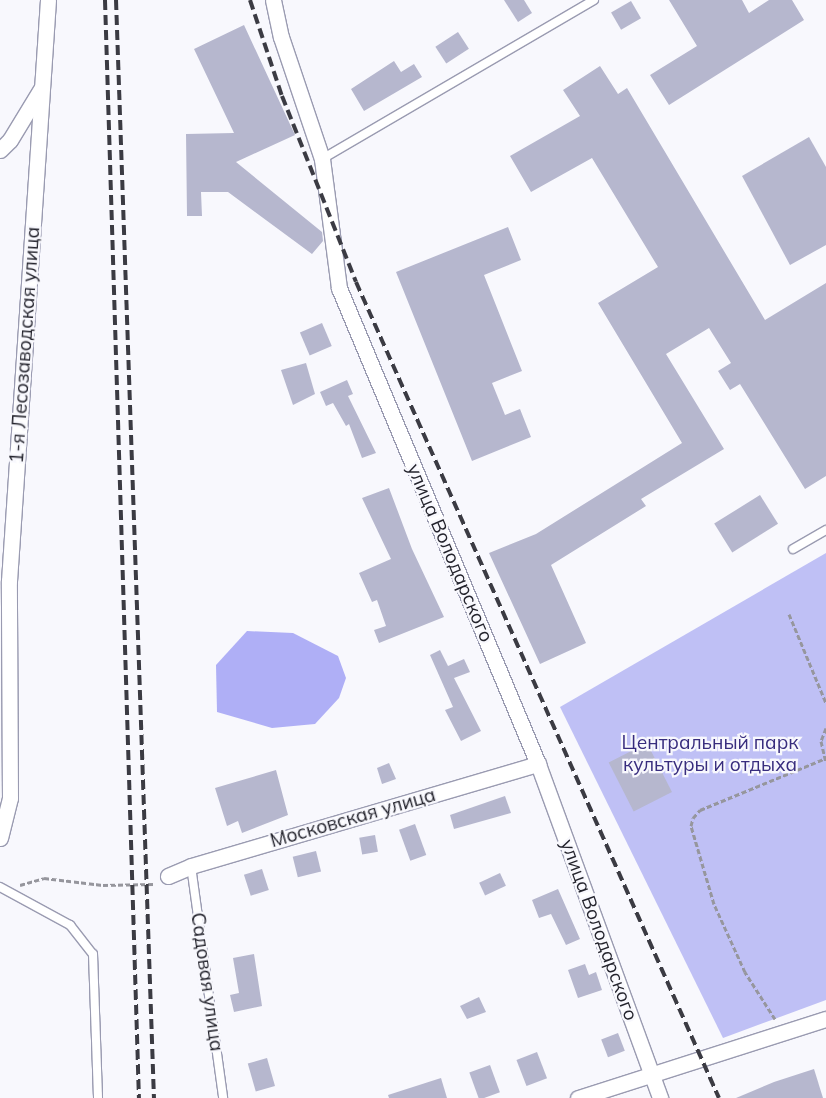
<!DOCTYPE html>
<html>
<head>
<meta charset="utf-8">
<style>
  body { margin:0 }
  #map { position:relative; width:826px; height:1098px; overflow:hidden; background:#f8f8fd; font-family:Mulish,sans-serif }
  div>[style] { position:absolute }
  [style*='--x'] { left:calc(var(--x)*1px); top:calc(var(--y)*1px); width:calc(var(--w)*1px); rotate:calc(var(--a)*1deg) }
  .green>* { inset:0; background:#bfc0f5 }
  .water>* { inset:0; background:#afaff6 }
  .building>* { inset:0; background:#b6b7ce; transform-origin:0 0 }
  .path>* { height:3px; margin-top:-1.5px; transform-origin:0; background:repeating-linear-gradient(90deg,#96969d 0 5px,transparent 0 7.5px) }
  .roads { filter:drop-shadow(1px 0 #9a9bb1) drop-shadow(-1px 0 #9a9bb1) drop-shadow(0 1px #9a9bb1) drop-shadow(0 -1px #9a9bb1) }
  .service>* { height:8px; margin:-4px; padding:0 4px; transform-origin:4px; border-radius:4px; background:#fff }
  .minor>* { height:15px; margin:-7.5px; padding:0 7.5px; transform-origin:7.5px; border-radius:7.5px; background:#fff }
  .rail>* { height:4px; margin-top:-2px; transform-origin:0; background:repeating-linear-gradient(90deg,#3b3b43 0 10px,transparent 0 15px) }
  span { translate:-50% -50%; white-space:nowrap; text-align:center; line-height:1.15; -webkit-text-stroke:4.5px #f8f8fd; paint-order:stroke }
  .street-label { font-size:19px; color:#23232c }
  .park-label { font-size:19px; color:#382d7e }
</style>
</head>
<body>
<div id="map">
  <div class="green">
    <div style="clip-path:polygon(826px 553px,826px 1000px,723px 1038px,560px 707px)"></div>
  </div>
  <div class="water">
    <div style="clip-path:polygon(247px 631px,293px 633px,338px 656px,346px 678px,339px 698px,315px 724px,272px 728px,217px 712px,216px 665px)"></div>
  </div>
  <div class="building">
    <div style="clip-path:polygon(504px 0,524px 0,532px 13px,518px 22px)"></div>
    <div style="clip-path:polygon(669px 0,742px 0,749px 13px,769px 0,792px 0,804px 20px,669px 105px,650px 75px,697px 46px)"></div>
    <div style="left:631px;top:1px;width:20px;height:23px;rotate:60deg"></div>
    <div style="clip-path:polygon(244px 25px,295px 135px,236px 162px,322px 232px,323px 241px,312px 254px,228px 192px,201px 192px,202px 216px,187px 216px,186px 134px,234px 133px,194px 49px)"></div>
    <div style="left:458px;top:32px;width:20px;height:27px;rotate:57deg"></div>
    <div style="clip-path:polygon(394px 61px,401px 72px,414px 64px,422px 77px,364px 111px,351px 89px)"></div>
    <div style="clip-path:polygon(600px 66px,618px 94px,627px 88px,765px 320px,826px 283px,826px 476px,805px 489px,740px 384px,730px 390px,718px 371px,731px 363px,709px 328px,666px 354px,724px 449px,641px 499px,646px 506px,551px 565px,586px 643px,540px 664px,489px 553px,536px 534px,682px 443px,598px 303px,658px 267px,592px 158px,531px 192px,510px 156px,580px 116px,563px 90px)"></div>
    <div style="clip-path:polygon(809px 137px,826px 167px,826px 245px,790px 265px,742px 176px)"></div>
    <div style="clip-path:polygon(508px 227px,521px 260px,484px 275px,522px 371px,492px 383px,505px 415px,520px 409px,531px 437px,472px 461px,396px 272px)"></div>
    <div style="left:322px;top:323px;width:25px;height:24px;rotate:67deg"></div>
    <div style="clip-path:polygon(306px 363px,315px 394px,293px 405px,281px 370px)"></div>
    <div style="clip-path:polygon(347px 380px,353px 394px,348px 396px,376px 453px,362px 458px,349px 424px,346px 426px,333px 403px,326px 406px,320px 392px)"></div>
    <div style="clip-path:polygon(389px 488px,412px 549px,444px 617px,379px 643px,374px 630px,386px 626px,377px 600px,372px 602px,359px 573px,391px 559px,362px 498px)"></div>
    <div style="left:760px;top:495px;width:34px;height:54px;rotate:58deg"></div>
    <div style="clip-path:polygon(440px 650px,448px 666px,464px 659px,470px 672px,454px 678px,481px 731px,461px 741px,445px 710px,453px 707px,430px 655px)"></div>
    <div style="left:647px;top:743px;width:55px;height:43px;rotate:63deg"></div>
    <div style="clip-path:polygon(389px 763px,396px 779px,382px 784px,377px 768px)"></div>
    <div style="clip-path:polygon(276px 770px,288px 815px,242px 833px,238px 821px,227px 826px,215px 788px)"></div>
    <div style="clip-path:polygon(505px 796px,511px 813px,454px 829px,450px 815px)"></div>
    <div style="left:415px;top:824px;width:33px;height:17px;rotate:70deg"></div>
    <div style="left:375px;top:835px;width:17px;height:16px;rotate:80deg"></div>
    <div style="left:316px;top:851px;width:21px;height:24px;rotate:76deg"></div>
    <div style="left:262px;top:869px;width:22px;height:19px;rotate:72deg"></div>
    <div style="left:500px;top:873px;width:14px;height:23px;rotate:65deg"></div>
    <div style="clip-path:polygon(558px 889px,580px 939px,566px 945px,551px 914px,539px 918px,532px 900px)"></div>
    <div style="clip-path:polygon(254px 954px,262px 1006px,234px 1012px,230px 995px,239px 993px,233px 958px)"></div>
    <div style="clip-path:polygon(585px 964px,589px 975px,596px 972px,602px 990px,578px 998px,568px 970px)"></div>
    <div style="clip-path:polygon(479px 997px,486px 1012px,467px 1019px,460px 1006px)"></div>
    <div style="left:618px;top:1033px;width:19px;height:18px;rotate:69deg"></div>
    <div style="left:537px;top:1052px;width:28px;height:22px;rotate:69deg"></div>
    <div style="left:267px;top:1058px;width:29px;height:20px;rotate:74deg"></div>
    <div style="left:490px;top:1065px;width:29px;height:22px;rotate:70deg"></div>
    <div style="clip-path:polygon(814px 1069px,823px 1098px,736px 1098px,774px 1082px)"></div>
    <div style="clip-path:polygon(441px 1078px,447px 1098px,389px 1098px,388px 1095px)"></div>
  </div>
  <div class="path">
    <div style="--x:789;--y:614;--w:96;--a:67.4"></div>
    <div style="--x:826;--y:728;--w:14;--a:111"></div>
    <div style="--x:821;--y:741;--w:22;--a:77"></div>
    <div style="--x:20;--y:885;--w:25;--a:-16"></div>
    <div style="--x:44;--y:878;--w:59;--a:6.8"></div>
    <div style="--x:103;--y:885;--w:51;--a:-1.1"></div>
    <div style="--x:775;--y:1019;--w:56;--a:-122.6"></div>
    <div style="--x:745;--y:972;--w:75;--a:-114.5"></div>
    <div style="--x:714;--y:904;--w:81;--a:-106.4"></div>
    <div style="--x:691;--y:826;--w:8;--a:-76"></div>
    <div style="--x:693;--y:818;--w:11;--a:-49"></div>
    <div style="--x:700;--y:810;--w:134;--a:-22.4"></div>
  </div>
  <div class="roads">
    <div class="service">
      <div style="--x:322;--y:159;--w:315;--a:-30.3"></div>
      <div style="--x:793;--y:549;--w:38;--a:-30"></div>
      <div style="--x:191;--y:866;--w:234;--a:82.1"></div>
      <div style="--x:0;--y:887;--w:80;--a:28.5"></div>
      <div style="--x:70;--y:925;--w:37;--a:52"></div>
      <div style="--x:93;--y:954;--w:144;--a:88"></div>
    </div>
    <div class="minor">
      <div style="--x:273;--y:0;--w:38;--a:78"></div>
      <div style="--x:281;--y:37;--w:129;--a:71.4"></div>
      <div style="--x:322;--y:159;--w:130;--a:82.5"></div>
      <div style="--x:339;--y:288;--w:516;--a:67.31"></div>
      <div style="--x:538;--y:764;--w:356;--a:69.9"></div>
      <div style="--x:0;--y:150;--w:14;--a:-45"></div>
      <div style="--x:10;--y:140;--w:60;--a:-58.7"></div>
      <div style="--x:0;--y:838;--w:41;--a:-76"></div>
      <div style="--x:10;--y:798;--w:217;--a:-90.3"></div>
      <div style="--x:9;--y:581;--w:582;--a:-86.16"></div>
      <div style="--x:168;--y:876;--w:25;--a:-23"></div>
      <div style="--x:191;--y:866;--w:362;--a:-16.4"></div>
      <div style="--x:578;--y:1098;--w:260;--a:-17.7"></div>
    </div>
  </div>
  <div class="rail">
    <div style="--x:105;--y:0;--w:1099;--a:88.23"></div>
    <div style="--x:116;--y:0;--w:1099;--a:88.02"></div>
    <div style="--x:250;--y:0;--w:101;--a:71.6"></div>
    <div style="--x:282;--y:96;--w:200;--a:68.3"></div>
    <div style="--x:356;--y:282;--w:893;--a:66.02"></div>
  </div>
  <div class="street-label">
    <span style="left:25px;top:345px;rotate:-86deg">1-я Лесозаводская улица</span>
    <span style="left:450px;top:553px;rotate:67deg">улица Володарского</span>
    <span style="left:353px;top:818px;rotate:-16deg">Московская улица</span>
    <span style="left:599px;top:930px;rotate:70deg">улица Володарского</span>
    <span style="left:207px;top:982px;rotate:82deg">Садовая улица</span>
  </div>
  <div class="park-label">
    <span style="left:710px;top:754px">Центральный парк<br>культуры и отдыха</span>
  </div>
</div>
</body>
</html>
